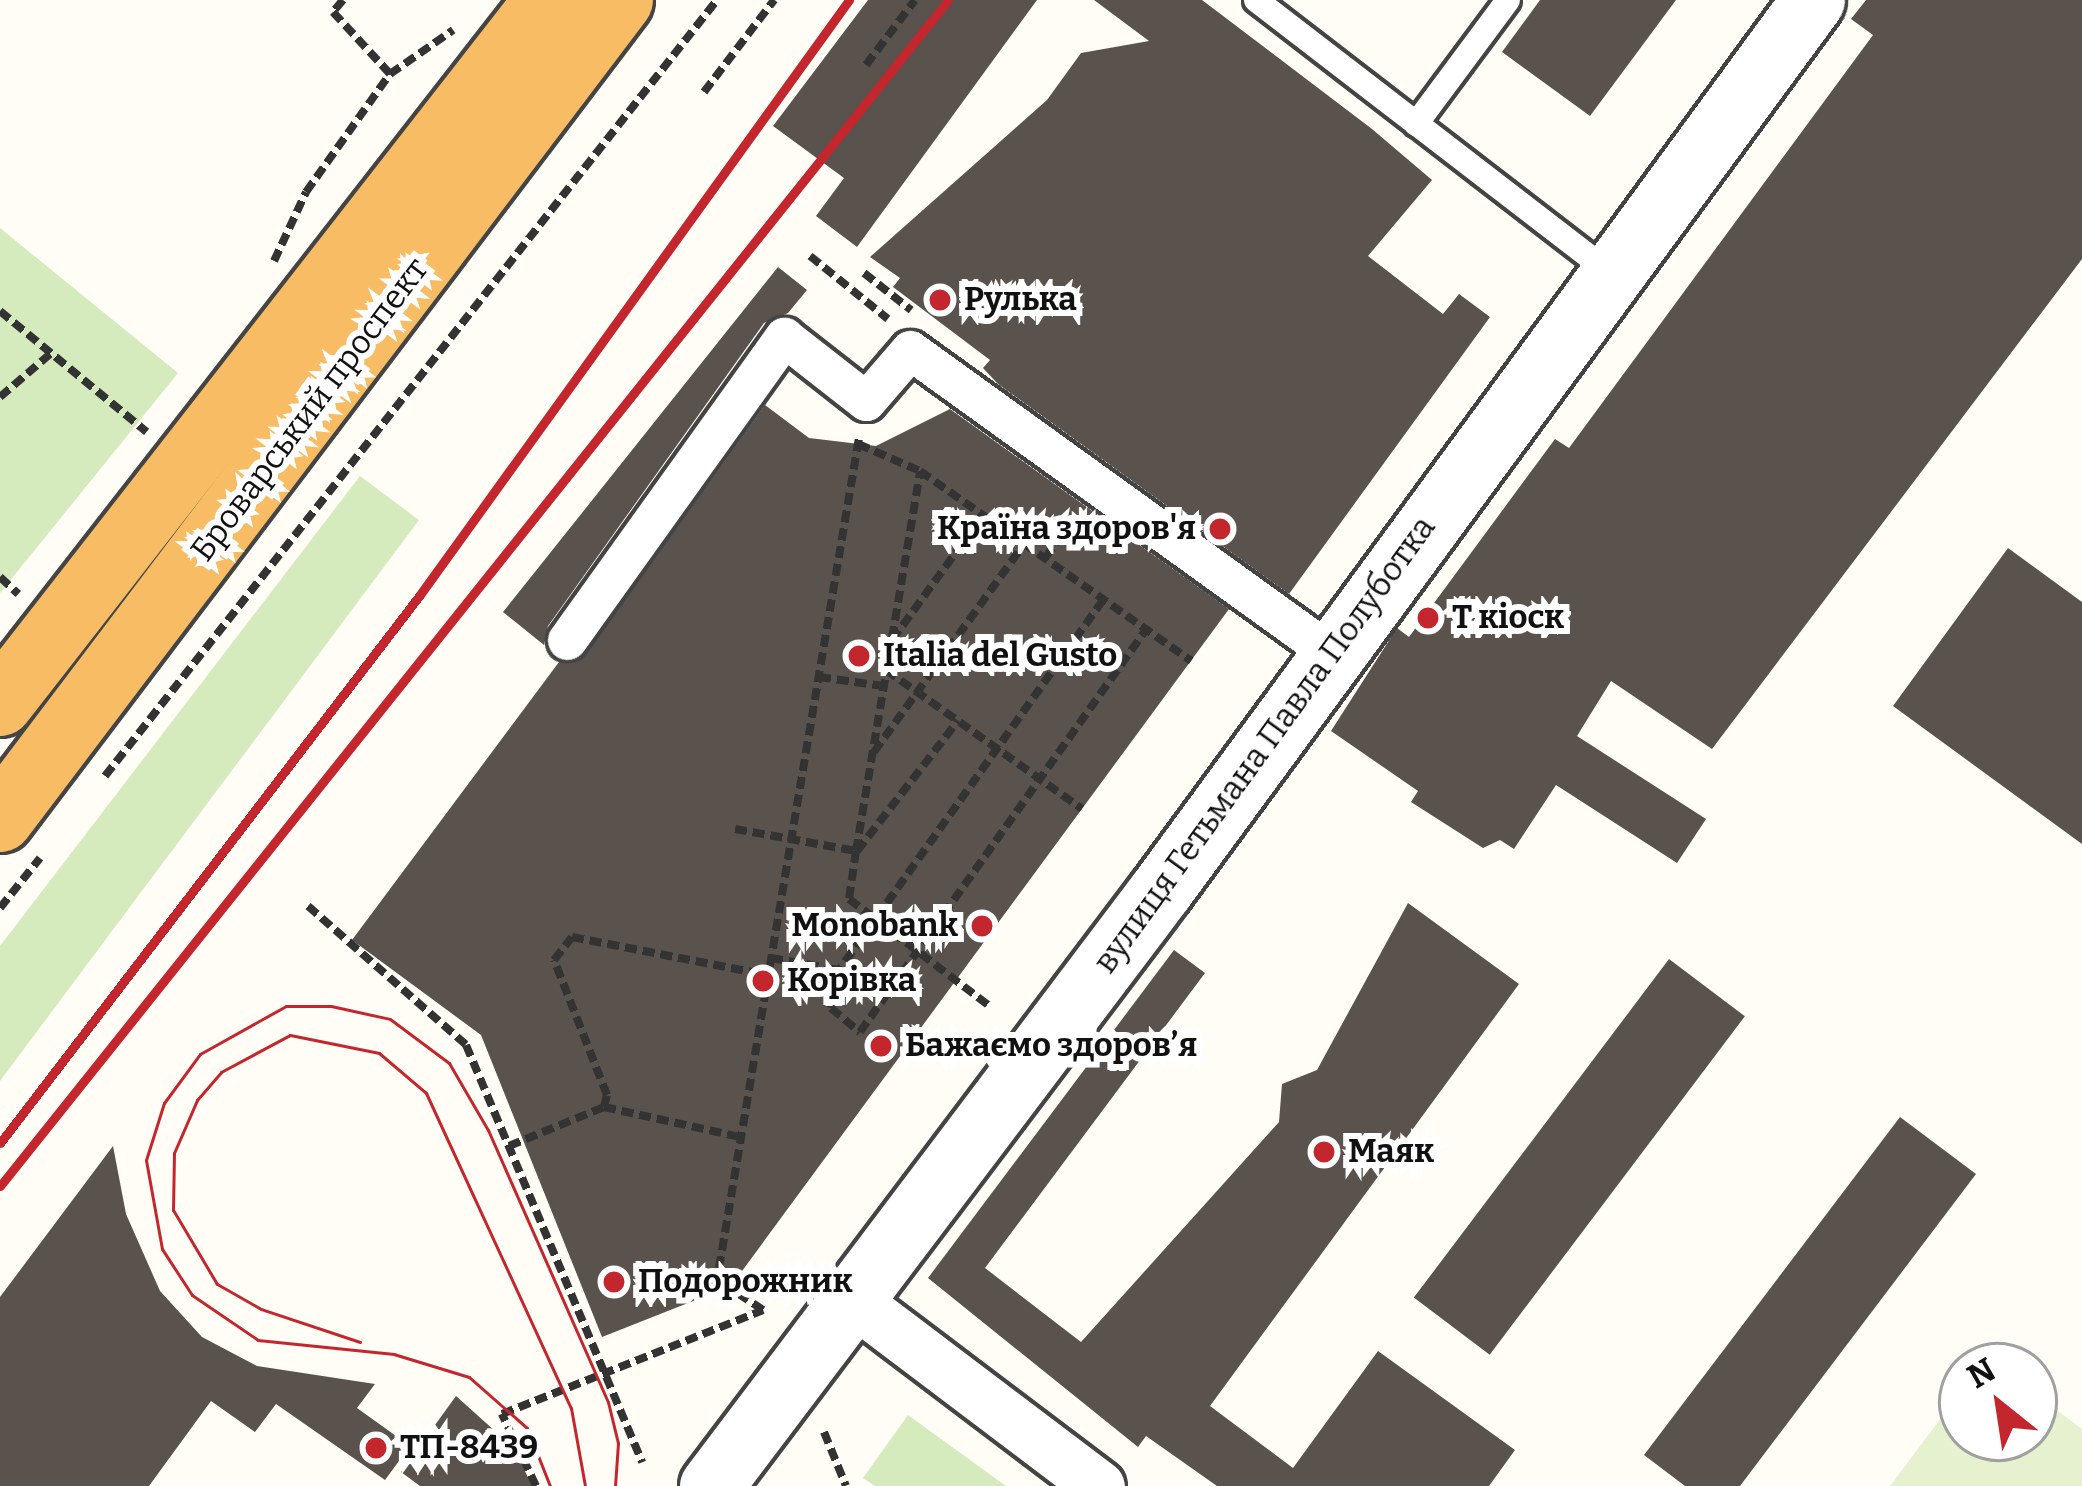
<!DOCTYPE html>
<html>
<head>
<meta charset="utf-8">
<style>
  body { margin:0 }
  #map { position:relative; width:2082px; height:1486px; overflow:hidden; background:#fffdf5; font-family:Bitter,serif }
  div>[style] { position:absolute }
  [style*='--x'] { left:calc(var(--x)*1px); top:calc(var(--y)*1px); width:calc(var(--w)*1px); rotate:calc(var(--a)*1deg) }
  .green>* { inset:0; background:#d5ebbd }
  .pitch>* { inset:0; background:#e6f2cf }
  .building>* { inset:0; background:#5a524d; transform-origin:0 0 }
  .path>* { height:8px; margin-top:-4px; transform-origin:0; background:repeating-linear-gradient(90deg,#333 0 12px,transparent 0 18px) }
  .roads { filter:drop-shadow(3px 0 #444) drop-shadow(-3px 0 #444) drop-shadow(0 3px #444) drop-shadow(0 -3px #444) }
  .service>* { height:24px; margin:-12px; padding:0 12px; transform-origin:12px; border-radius:12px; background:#fff }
  .pedestrian>* { height:39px; margin:-19.5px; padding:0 19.5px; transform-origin:19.5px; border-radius:19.5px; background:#fff }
  .minor>* { height:51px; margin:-25.5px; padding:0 25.5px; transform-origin:25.5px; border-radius:25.5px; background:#fff }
  .tertiary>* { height:63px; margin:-31.5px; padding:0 31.5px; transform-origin:31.5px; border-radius:31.5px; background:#fff }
  .trunk>* { height:66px; margin:-33px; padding:0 33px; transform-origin:33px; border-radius:33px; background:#f7bc64 }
  .tram>* { height:3px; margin:-1.5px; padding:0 1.5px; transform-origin:1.5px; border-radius:1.5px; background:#c4262e }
  .rail>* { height:9px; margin:-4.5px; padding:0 4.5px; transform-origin:4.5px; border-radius:4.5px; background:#c4262e }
  .dots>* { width:33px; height:33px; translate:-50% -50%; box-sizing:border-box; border:6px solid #fff; border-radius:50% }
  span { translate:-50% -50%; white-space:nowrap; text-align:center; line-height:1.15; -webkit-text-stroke:12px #fff; paint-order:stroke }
  .poi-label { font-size:33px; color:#111; font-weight:700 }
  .left { translate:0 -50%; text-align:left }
  .right { translate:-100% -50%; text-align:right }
  .street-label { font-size:33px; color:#111 }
  .north { position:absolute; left:1938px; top:1342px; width:120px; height:120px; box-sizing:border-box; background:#fff; border:3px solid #a0a0a0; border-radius:50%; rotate:330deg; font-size:33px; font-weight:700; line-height:48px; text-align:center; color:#111 }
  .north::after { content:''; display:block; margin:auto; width:42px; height:54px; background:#c4262e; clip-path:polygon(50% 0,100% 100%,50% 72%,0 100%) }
</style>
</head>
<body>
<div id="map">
  <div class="green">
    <div style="clip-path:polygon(0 228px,178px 373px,0 593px)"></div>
    <div style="clip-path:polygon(360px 476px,419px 520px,0 1081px,0 946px)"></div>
    <div style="clip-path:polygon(908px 1415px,1006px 1486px,875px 1486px,863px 1478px)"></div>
  </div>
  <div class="pitch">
    <div style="clip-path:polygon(1962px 1390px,1962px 1438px,2034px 1438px,2034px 1393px,2082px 1429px,2082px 1486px,1890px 1486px)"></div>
  </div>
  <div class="building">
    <div style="clip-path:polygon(868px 0,1037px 0,857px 247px,816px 216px,844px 178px,773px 126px)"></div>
    <div style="clip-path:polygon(1094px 0,1202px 0,1372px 129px,1432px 180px,1368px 256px,1443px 314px,1459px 294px,1490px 317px,1289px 594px,998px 384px,983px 368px,990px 360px,893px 287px,900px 278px,870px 257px,1047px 100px,1081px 53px,1149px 41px)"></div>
    <div style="clip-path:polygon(1540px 0,1676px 0,1590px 116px,1502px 52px)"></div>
    <div style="clip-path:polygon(1866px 0,2082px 0,2082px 259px,1712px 749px,1611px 681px,1577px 736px,1706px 819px,1677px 863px,1556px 785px,1514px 849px,1500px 840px,1483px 848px,1411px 802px,1418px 791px,1331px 731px,1397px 628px,1409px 637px,1555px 439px,1569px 448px,1873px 35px,1851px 19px)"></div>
    <div style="clip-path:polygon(778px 267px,807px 290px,788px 313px,764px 323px,548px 626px,544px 645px,503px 612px)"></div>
    <div style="clip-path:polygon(765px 405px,809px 438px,876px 446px,950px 409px,1229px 609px,731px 1286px,602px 1337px,481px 1035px,352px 940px,559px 662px,586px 654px)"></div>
    <div style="clip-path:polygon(2008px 548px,2082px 602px,2082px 844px,1893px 706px)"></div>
    <div style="clip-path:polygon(1408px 903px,1519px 984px,1210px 1406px,1293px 1468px,1378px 1351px,1515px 1450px,1489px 1486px,1217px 1486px,1146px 1436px,1138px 1447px,928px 1278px,1174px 950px,1205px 973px,985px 1268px,1081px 1342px,1279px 1122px,1282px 1084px,1317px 1070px)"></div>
    <div style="left:1669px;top:959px;width:95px;height:424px;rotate:37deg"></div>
    <div style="clip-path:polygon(1900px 1117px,1976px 1174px,1740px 1486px,1685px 1486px,1644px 1455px)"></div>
    <div style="clip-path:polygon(113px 1146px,126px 1214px,160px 1291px,202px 1337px,257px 1366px,375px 1384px,357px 1408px,410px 1446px,385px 1480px,276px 1404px,255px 1432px,211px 1401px,149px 1486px,0 1486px,0 1297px)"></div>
    <div style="clip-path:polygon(456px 1396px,514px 1448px,532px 1486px,420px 1486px,401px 1472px)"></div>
  </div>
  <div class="path">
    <div style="--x:343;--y:0;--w:16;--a:130"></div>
    <div style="--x:333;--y:12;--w:84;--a:47.4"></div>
    <div style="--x:866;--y:65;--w:81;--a:-53"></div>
    <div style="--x:704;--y:92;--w:116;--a:-52.7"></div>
    <div style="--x:810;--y:256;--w:100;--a:38.9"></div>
    <div style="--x:274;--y:261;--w:76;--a:-65.1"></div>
    <div style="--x:306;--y:192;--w:145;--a:-54.6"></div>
    <div style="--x:390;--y:74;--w:77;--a:-34.9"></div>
    <div style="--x:864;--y:273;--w:60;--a:38.2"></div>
    <div style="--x:0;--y:311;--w:190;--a:39.5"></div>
    <div style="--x:0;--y:397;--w:66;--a:-40.7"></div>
    <div style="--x:858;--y:444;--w:68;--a:23.5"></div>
    <div style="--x:920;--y:471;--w:331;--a:35"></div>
    <div style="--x:1045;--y:558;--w:51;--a:-53.8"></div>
    <div style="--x:0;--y:577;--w:25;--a:43"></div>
    <div style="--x:1103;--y:600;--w:455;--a:125.5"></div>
    <div style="--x:839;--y:970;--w:39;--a:102"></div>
    <div style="--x:831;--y:1008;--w:38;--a:40"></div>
    <div style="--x:860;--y:1032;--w:494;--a:-54.6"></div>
    <div style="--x:892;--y:640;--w:155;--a:-53.9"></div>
    <div style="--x:886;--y:670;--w:240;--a:35.3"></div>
    <div style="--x:819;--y:677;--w:65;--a:8"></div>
    <div style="--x:874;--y:752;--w:256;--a:-54.2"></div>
    <div style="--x:105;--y:776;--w:988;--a:-51.74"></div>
    <div style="--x:735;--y:829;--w:123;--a:10.3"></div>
    <div style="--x:856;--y:851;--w:49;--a:98.3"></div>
    <div style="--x:849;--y:899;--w:178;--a:37.3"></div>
    <div style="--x:856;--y:851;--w:385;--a:-80.4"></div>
    <div style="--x:857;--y:851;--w:165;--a:-52.2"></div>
    <div style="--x:308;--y:906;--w:210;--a:41.3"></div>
    <div style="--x:466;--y:1045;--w:453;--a:67.1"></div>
    <div style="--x:0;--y:908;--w:64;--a:-51.3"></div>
    <div style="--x:771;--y:958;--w:69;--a:10"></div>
    <div style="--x:604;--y:1107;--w:12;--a:-76"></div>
    <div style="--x:607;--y:1095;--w:145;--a:-111.4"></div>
    <div style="--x:554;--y:960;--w:29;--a:-52"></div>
    <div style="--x:572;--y:937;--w:200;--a:11"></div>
    <div style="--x:509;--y:1146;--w:103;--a:-22.3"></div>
    <div style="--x:604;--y:1107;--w:140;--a:12.4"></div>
    <div style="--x:763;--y:1310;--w:42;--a:-146.7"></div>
    <div style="--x:728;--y:1287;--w:21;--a:-115"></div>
    <div style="--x:719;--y:1268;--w:842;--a:-80.43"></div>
    <div style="--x:824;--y:1432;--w:58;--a:67.8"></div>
    <div style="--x:536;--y:1486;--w:80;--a:-115.3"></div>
    <div style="--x:502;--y:1414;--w:281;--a:-21.7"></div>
  </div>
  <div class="roads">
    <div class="service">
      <div style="--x:1256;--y:0;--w:447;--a:37.6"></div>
      <div style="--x:1416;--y:124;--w:154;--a:-53.4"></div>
    </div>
    <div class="pedestrian">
      <div style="--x:567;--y:640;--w:373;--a:-54.4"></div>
      <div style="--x:784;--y:337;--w:104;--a:38"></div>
      <div style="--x:866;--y:401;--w:67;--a:-49.2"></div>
      <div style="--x:910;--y:350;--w:520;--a:35.77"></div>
    </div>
    <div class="minor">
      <div style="--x:850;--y:1298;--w:312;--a:37.1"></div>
    </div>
    <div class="tertiary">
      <div style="--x:711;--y:1486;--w:747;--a:-52.95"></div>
      <div style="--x:1161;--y:890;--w:1103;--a:-53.77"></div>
    </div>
    <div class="trunk">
      <div style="--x:0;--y:703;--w:891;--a:-52.06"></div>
      <div style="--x:0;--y:819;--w:1027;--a:-52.87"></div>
    </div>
  </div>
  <div class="tram">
    <div style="--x:360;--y:1342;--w:104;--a:-161.6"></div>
    <div style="--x:261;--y:1309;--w:51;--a:-150.4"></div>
    <div style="--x:217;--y:1284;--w:86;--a:-120.7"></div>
    <div style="--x:173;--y:1210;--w:57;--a:-89"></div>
    <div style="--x:174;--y:1153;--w:58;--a:-66.5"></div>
    <div style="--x:197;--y:1100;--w:37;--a:-49"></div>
    <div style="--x:221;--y:1072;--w:78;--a:-28.2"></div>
    <div style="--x:290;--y:1035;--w:91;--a:11.4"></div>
    <div style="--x:379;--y:1053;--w:62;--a:40.4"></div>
    <div style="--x:426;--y:1093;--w:347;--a:65.3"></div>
    <div style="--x:571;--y:1408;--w:79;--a:79.8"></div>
    <div style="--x:550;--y:1486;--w:62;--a:-111.6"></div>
    <div style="--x:527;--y:1428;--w:77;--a:-138.7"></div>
    <div style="--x:469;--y:1377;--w:78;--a:-163"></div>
    <div style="--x:394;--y:1354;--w:137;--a:-174.1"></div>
    <div style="--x:258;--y:1340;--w:80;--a:-145.7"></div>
    <div style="--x:192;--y:1295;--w:55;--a:-123.1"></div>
    <div style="--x:162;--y:1249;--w:90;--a:-100.2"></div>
    <div style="--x:146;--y:1160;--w:60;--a:-72.5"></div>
    <div style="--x:164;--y:1103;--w:61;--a:-53.7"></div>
    <div style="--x:200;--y:1054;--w:98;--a:-29.2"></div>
    <div style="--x:286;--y:1006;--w:45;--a:0"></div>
    <div style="--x:331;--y:1006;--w:60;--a:12.4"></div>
    <div style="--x:390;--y:1019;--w:74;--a:36.7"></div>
    <div style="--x:449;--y:1063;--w:78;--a:59.8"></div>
    <div style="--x:488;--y:1130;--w:297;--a:66.2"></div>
    <div style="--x:608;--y:1402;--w:42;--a:76.3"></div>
    <div style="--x:618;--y:1443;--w:43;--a:94"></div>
  </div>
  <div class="rail">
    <div style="--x:0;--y:1143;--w:689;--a:-52.55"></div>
    <div style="--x:419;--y:596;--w:735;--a:-54.19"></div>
    <div style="--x:0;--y:1186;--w:1518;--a:-51.36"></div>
  </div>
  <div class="dots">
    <div style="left:940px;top:300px;background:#c4262e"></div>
    <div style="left:1220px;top:529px;background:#c4262e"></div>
    <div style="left:1428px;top:618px;background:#c4262e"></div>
    <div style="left:859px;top:656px;background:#c4262e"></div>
    <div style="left:982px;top:926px;background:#c4262e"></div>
    <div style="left:763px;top:981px;background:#c4262e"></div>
    <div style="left:881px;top:1046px;background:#c4262e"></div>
    <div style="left:1324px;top:1152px;background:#c4262e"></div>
    <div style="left:614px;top:1282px;background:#c4262e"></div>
    <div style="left:376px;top:1448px;background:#c4262e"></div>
  </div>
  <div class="poi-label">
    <span class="left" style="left:964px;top:300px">Рулька</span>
    <span class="right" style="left:1196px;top:529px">Країна здоров'я</span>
    <span class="left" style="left:1452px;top:618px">Т кіоск</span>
    <span class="left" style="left:883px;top:656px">Italia del Gusto</span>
    <span class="right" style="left:958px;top:926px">Monobank</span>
    <span class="left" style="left:787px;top:981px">Корівка</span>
    <span class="left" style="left:905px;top:1046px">Бажаємо здоровʼя</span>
    <span class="left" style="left:1348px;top:1152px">Маяк</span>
    <span class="left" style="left:638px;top:1282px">Подорожник</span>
    <span class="left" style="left:400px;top:1448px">ТП-8439</span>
  </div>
  <div class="street-label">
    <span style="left:310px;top:410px;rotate:-53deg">Броварський проспект</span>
    <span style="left:1265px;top:745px;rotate:-54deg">вулиця Гетьмана Павла Полуботка</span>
  </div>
  <div class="north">N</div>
</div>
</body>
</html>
